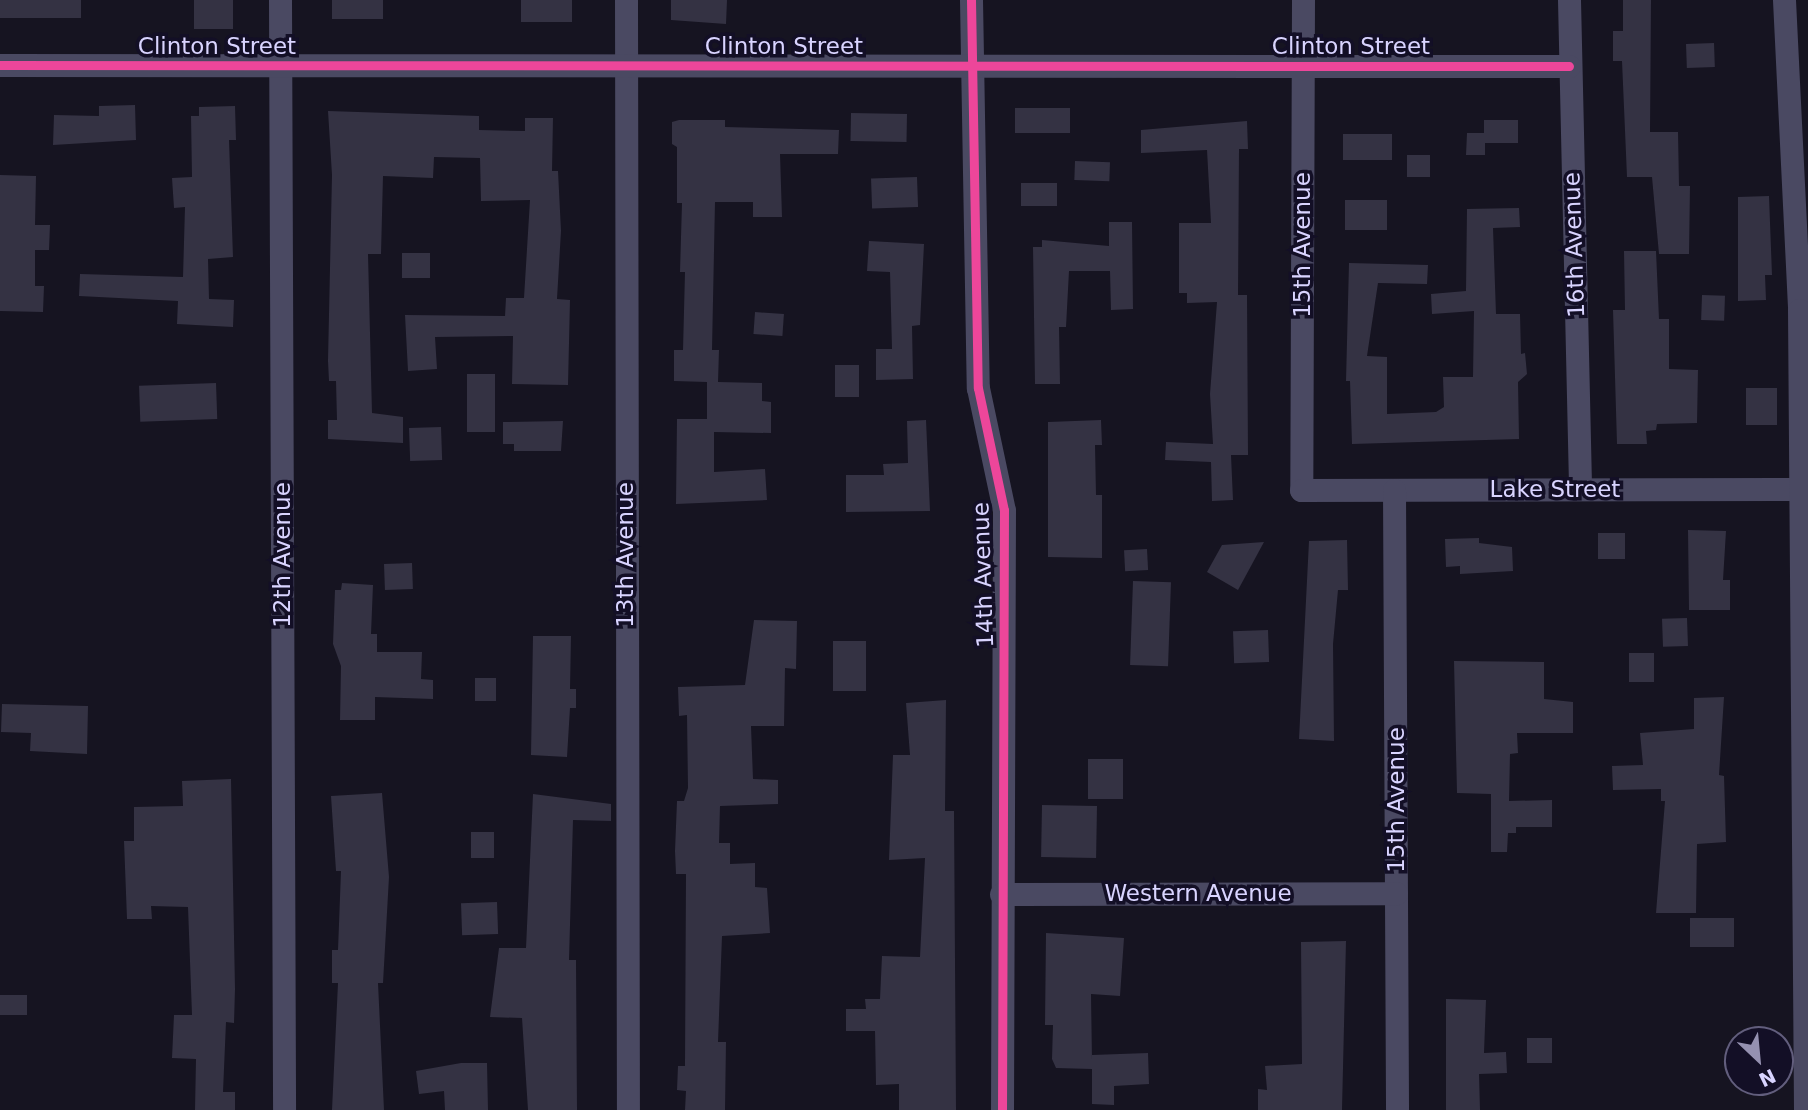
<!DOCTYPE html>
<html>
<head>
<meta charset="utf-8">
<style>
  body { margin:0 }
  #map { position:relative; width:1808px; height:1110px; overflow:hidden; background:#161421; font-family:"DejaVu Sans",sans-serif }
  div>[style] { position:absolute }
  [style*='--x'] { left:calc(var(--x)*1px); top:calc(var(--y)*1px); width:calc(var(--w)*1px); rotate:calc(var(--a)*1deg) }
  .building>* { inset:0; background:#343243; transform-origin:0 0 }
  .street>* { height:23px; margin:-11.5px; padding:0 11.5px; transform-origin:11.5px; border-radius:11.5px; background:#4a4962 }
  .cycleway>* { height:9px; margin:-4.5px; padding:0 4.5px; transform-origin:4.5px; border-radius:4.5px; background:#ed469a }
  span { translate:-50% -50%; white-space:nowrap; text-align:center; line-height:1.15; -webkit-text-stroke:7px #130f26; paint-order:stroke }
  .street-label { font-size:23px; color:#d9d4ff }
  .north { position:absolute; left:1724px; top:1026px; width:70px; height:70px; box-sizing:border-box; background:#130f26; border:2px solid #625e7d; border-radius:50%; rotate:154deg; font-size:19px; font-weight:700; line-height:28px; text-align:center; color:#d9d4ff }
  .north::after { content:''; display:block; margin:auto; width:24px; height:32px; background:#9591b1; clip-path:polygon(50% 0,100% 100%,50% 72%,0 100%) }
</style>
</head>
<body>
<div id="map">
  <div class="building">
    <div style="left:0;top:0;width:81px;height:18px"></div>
    <div style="left:194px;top:0;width:39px;height:29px"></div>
    <div style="left:332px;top:0;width:51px;height:19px"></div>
    <div style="left:521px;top:0;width:51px;height:22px"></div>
    <div style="clip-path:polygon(671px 0,727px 0,726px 24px,671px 20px)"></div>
    <div style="clip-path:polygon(1623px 0,1651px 0,1650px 132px,1678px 132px,1679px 186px,1690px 186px,1689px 254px,1659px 254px,1652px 177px,1627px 177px,1622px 61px,1613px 61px,1613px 31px,1623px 31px)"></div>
    <div style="left:1714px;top:43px;width:24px;height:28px;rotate:88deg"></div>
    <div style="clip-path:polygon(135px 105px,136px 140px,53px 145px,54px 115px,99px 116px,99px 106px)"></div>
    <div style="clip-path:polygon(235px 106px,236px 140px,229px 140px,233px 257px,208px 259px,209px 299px,234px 300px,233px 327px,177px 324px,178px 301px,79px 296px,80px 274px,183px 277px,185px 207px,174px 208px,172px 178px,192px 177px,191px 116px,199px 116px,199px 107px)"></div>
    <div style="left:1015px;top:108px;width:55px;height:25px"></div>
    <div style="clip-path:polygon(328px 111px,479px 116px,479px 130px,525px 131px,525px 118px,553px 118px,552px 171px,558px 171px,561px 231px,557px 299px,570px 300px,568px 385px,512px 384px,513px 336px,435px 337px,437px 369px,408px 371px,405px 315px,505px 316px,506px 298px,524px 298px,530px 200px,481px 201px,480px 158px,434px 157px,433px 178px,383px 176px,381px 254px,368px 254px,372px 413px,403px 417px,403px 443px,328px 439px,328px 420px,337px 420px,336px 381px,329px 381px,328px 361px,332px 175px)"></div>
    <div style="left:851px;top:113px;width:56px;height:28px;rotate:1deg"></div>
    <div style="clip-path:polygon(679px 120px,725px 120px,725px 127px,839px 130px,838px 154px,780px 154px,782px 217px,753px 217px,753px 202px,715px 202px,712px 350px,719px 350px,718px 382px,762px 383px,762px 401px,771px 402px,771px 433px,714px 432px,714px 472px,765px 469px,767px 500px,676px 504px,677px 419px,707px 419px,707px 382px,674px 381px,674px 350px,683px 350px,685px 272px,680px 272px,682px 203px,677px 203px,677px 147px,672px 144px,672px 122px)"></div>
    <div style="clip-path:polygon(1484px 120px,1518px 120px,1518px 143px,1485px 143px,1485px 155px,1466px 155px,1467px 133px,1484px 133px)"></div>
    <div style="clip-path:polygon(1247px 121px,1248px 149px,1239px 149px,1238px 295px,1247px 295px,1248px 455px,1231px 455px,1233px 500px,1212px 501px,1211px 462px,1165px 460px,1166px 442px,1213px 444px,1210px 394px,1217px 302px,1187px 303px,1187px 293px,1179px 293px,1179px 223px,1211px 223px,1207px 150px,1141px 153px,1141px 130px)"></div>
    <div style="left:1343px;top:134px;width:49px;height:26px"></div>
    <div style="left:1407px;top:155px;width:23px;height:22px"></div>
    <div style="left:1075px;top:161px;width:35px;height:19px;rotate:2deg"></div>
    <div style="clip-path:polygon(0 175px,36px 176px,35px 225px,50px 225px,49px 250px,35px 250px,35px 286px,44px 286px,43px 312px,0 311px)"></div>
    <div style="left:917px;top:177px;width:30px;height:46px;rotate:88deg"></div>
    <div style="left:1021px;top:183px;width:36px;height:23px"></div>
    <div style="clip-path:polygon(1769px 196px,1772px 275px,1765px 275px,1766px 300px,1738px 301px,1738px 197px)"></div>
    <div style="left:1345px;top:200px;width:42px;height:30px"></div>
    <div style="clip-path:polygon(1519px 208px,1520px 227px,1493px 228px,1496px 314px,1520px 314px,1521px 354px,1525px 353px,1527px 374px,1518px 382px,1519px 439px,1352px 444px,1350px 381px,1346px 381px,1349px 263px,1428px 265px,1427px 284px,1378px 283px,1367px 356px,1387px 357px,1387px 414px,1436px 412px,1444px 407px,1443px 377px,1473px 377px,1474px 311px,1432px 314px,1431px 294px,1466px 291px,1467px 209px)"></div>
    <div style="clip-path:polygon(1109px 222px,1132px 222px,1133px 309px,1111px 310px,1110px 271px,1069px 271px,1066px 327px,1059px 327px,1060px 384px,1035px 384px,1033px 247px,1042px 247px,1042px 240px,1109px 246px)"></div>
    <div style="clip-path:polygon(869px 241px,924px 244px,920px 325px,912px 326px,913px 379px,876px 380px,876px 349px,892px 349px,890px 272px,867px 271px)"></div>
    <div style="clip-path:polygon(1624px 251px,1656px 251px,1659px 319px,1669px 319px,1669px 369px,1698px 370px,1697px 423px,1657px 424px,1656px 430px,1646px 431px,1647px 444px,1617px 444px,1613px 310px,1625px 310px)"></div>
    <div style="left:402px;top:253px;width:28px;height:25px"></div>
    <div style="left:1702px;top:295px;width:23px;height:25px;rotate:2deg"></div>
    <div style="left:755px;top:312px;width:29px;height:22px;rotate:4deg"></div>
    <div style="left:835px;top:365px;width:24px;height:32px"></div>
    <div style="left:467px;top:374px;width:28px;height:58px"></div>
    <div style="left:216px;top:383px;width:36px;height:77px;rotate:88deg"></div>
    <div style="left:1746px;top:388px;width:31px;height:37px"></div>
    <div style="clip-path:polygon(926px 420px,930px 511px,846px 512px,846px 475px,884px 475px,883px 464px,908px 463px,907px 421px)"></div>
    <div style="clip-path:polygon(1101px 420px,1102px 445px,1095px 445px,1096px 495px,1102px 495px,1102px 558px,1048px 557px,1048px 422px)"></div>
    <div style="clip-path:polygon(563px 421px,561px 451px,514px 451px,514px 444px,503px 444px,503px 422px)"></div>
    <div style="left:441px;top:427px;width:33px;height:32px;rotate:88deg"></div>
    <div style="clip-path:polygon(1688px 530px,1726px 531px,1723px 580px,1730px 580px,1730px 610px,1689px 610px)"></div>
    <div style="left:1598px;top:533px;width:27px;height:26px"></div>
    <div style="clip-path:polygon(1479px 538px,1479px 543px,1512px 547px,1513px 571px,1460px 574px,1460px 566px,1446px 567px,1445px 539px)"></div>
    <div style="clip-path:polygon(1347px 540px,1348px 590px,1338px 590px,1333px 644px,1334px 741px,1299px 739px,1309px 541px)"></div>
    <div style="clip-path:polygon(1264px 542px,1238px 590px,1207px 572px,1222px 545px)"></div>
    <div style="left:1147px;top:549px;width:21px;height:23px;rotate:87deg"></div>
    <div style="left:412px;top:563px;width:26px;height:28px;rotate:88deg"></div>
    <div style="left:1133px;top:581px;width:38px;height:84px;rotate:2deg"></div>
    <div style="clip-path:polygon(342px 583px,373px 585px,371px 634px,377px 634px,377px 652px,422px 652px,421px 679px,433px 680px,433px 699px,375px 697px,375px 720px,340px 720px,341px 666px,333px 644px,335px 590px,341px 590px)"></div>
    <div style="left:1687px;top:618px;width:28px;height:25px;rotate:88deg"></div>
    <div style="clip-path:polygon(754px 620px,797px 621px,796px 669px,785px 668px,784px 726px,751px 726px,753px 779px,778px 780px,778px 804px,720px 806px,719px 843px,730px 843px,730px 864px,755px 863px,755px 887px,767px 888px,770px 933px,722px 936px,718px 1042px,726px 1042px,725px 1110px,685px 1110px,686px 1091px,677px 1090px,678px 1066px,685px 1066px,686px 874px,676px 874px,675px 851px,677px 801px,684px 801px,688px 788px,687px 715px,679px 716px,678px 687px,745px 685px)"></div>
    <div style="left:1268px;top:630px;width:32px;height:35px;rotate:88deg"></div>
    <div style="clip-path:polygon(533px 636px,571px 636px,570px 689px,576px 689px,576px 708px,570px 708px,567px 757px,531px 755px)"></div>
    <div style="left:833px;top:641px;width:33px;height:50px"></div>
    <div style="left:1629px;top:653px;width:25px;height:29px"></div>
    <div style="clip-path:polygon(1454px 661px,1544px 662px,1544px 699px,1573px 702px,1573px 733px,1517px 733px,1518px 753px,1510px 754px,1509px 801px,1552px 800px,1552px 827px,1516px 827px,1516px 833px,1508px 833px,1507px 852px,1491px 852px,1491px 794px,1457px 793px)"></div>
    <div style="left:475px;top:678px;width:21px;height:23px"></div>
    <div style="clip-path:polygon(1724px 697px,1719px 775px,1724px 776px,1726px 842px,1697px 844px,1696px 913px,1656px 913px,1665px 801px,1661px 801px,1661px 789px,1613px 790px,1612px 766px,1643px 765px,1640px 733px,1694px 729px,1694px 698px)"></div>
    <div style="clip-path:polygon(946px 700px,945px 811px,954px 811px,956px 1110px,899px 1110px,899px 1084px,876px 1085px,875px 1031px,846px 1031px,846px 1009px,866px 1009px,865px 999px,880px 999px,882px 956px,920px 957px,925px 858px,889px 860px,893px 755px,910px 755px,906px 703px)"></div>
    <div style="clip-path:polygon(2px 704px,88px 706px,87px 754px,30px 751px,31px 733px,1px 732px)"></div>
    <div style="left:1088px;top:759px;width:35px;height:40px"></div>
    <div style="clip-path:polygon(231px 779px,235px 989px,234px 1023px,226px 1022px,223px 1092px,235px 1092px,235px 1110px,195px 1110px,196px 1059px,172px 1058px,174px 1015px,192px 1015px,188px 907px,151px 906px,152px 919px,127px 919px,124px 841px,134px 841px,134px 807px,183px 806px,182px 781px)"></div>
    <div style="clip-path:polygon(382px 793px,389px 877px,383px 983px,378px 983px,384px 1110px,332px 1110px,338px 983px,332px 983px,332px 950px,338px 950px,341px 871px,336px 871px,331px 796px)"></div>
    <div style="clip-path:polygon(533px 794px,611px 804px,611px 821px,573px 820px,569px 960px,576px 960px,577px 1110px,528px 1110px,522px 1018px,490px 1017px,499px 948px,526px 948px)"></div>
    <div style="left:1042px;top:805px;width:55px;height:52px;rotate:1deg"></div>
    <div style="left:471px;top:832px;width:23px;height:26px"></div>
    <div style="left:497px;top:902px;width:32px;height:36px;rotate:88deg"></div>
    <div style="left:1690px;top:918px;width:44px;height:29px"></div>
    <div style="clip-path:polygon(1046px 933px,1124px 938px,1120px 996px,1091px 994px,1092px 1061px,1092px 1055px,1148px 1053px,1149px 1084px,1114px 1086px,1114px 1105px,1092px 1104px,1092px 1069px,1056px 1068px,1052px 1059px,1053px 1025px,1045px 1025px)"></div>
    <div style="clip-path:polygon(1346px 941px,1342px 1110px,1258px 1110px,1258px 1089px,1267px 1090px,1265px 1066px,1302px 1064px,1301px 942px)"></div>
    <div style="left:0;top:995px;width:27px;height:20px"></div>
    <div style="clip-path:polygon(1446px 999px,1486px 1000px,1484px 1053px,1506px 1052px,1507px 1073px,1479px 1074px,1480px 1110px,1446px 1110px)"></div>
    <div style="left:1527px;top:1038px;width:25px;height:25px"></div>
    <div style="clip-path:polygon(461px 1063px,487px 1063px,488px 1110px,445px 1110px,444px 1091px,419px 1094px,416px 1071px)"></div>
  </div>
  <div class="street">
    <div style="--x:280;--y:0;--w:1110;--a:89.79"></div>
    <div style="--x:626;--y:0;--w:1110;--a:89.9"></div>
    <div style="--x:971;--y:0;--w:388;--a:89"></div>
    <div style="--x:978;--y:388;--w:125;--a:78"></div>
    <div style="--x:1004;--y:510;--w:600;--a:90.19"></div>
    <div style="--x:1303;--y:0;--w:490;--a:90.2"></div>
    <div style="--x:1301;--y:490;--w:507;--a:-0.11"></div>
    <div style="--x:1569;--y:0;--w:489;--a:88.7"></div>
    <div style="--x:1784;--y:0;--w:310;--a:87.2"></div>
    <div style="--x:1799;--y:310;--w:800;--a:89.57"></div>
    <div style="--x:0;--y:65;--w:1569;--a:0.04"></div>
    <div style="--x:1394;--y:490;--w:620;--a:89.72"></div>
    <div style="--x:1001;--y:894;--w:395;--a:-0.1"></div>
  </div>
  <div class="cycleway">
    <div style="--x:971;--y:0;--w:388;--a:89"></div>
    <div style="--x:978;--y:388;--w:125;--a:78"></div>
    <div style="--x:1004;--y:510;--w:600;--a:90.19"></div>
    <div style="--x:0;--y:65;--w:1569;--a:0.04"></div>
  </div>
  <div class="street-label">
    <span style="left:217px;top:46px">Clinton Street</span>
    <span style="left:784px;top:46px">Clinton Street</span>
    <span style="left:1351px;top:46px">Clinton Street</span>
    <span style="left:1302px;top:245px;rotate:-90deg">15th Avenue</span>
    <span style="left:1574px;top:245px;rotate:-92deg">16th Avenue</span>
    <span style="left:1555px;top:489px">Lake Street</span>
    <span style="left:282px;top:555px;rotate:-90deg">12th Avenue</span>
    <span style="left:625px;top:555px;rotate:-90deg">13th Avenue</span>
    <span style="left:983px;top:575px;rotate:-92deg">14th Avenue</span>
    <span style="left:1396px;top:800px;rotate:-90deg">15th Avenue</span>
    <span style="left:1198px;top:893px">Western Avenue</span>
  </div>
  <div class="north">N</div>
</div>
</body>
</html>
